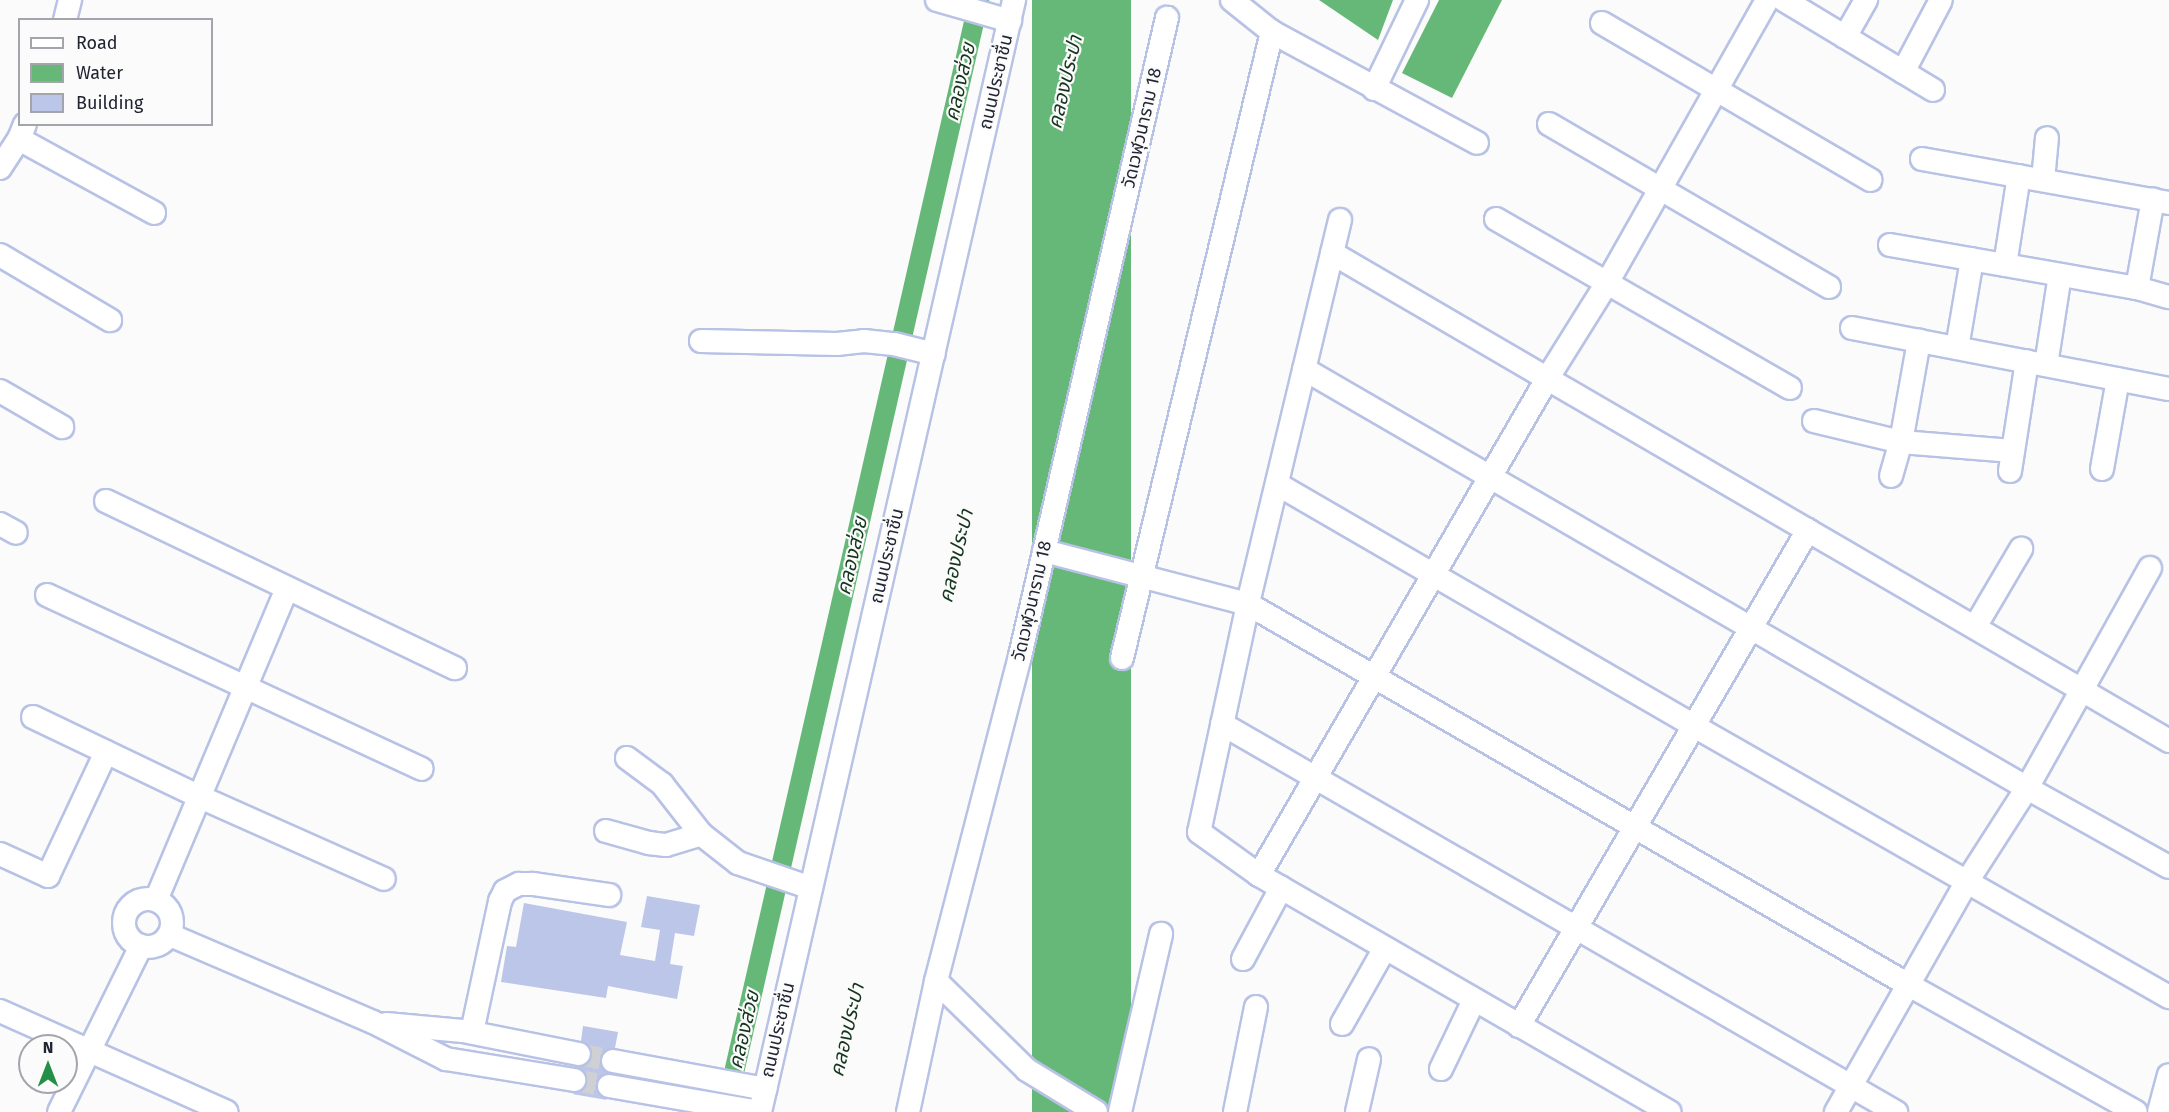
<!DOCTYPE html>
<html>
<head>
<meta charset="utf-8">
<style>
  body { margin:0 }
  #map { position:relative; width:2169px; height:1112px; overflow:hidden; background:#fbfbfb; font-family:"Fira Sans","Noto Sans Thai",sans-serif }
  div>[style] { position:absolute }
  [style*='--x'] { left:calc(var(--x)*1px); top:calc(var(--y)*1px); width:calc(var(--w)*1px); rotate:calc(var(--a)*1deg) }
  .water>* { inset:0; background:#66b878; transform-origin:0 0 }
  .canal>* { height:20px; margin:-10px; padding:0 10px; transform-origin:10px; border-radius:10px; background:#66b878 }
  .building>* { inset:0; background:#bbc6e8 }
  .minor-tunnel>* { height:22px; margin-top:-11px; transform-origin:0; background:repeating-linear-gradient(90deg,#cfd0d3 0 22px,transparent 0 33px) }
  .roads { filter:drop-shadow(2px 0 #b8c2e5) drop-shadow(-2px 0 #b8c2e5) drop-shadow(0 2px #b8c2e5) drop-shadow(0 -2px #b8c2e5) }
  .minor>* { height:22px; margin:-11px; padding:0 11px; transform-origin:11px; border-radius:11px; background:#fff }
  .minor>.ring { margin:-11px; padding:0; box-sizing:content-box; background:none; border:22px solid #fff; border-radius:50% }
  span { translate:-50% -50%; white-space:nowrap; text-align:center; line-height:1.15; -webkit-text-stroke:4.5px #fbfbfb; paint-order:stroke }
  .street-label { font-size:18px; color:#212532 }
  .water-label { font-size:20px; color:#14361d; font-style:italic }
  .legend { position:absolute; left:18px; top:18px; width:195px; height:108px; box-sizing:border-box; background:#fbfbfb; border:2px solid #a4a5ab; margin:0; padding:8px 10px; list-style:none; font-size:18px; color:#212532 }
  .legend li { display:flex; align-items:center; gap:12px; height:30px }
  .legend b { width:30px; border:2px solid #a4a5ab }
  .north { position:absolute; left:18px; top:1034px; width:60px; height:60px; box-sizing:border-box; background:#fbfbfb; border:2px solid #a4a5ab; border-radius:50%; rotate:0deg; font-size:16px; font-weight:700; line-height:24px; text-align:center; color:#212532 }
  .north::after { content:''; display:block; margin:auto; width:21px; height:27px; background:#248f46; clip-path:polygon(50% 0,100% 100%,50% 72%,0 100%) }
</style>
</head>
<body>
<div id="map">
  <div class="water">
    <div style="left:1032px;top:0;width:99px;height:1141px"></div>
    <div style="clip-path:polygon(1319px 0,1393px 0,1378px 40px)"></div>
    <div style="clip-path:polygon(1439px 0,1502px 0,1452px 98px,1402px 73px)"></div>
  </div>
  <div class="canal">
    <div style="--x:725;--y:1112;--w:1141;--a:-77.13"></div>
  </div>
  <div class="building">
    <div style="clip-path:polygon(647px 896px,700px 905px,694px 936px,675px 933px,670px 964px,683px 966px,677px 999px,608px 986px,606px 998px,501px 982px,507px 946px,516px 947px,524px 903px,627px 922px,620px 955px,655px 961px,660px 930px,641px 927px)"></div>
    <div style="clip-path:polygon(583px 1026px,618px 1032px,615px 1048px,603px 1052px,600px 1059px,601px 1066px,608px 1073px,598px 1078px,596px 1090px,607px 1100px,572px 1094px,585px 1088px,587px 1076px,578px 1067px,589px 1063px,592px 1056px,588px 1044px,581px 1041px)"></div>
  </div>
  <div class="minor-tunnel">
    <div style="--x:579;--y:1054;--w:35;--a:12"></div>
    <div style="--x:574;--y:1080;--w:36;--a:10"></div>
  </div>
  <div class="roads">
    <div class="minor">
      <div style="--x:937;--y:0;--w:76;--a:16"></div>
      <div style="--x:1232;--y:0;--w:51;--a:38.7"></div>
      <div style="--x:1272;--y:32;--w:233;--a:28.4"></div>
      <div style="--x:1784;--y:0;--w:174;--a:31.1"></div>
      <div style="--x:65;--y:20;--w:21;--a:-76"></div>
      <div style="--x:1602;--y:23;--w:311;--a:30.3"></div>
      <div style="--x:1845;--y:37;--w:43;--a:-60.4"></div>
      <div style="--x:1903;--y:72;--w:81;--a:-62.2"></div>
      <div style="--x:1374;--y:89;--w:99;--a:-64.2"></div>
      <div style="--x:1549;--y:124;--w:324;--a:30.2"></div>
      <div style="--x:19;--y:139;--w:154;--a:28.7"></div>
      <div style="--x:1922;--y:159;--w:251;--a:10.1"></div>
      <div style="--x:0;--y:168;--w:35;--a:-57"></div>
      <div style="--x:19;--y:139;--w:16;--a:-68"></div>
      <div style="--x:2043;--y:180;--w:42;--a:-84.6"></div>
      <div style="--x:1496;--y:219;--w:339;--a:29.9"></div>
      <div style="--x:1340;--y:220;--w:395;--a:103.5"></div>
      <div style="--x:1248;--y:604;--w:233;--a:102.1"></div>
      <div style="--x:1199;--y:832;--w:74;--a:35.6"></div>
      <div style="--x:1259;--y:875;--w:474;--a:30"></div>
      <div style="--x:1890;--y:245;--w:251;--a:9.9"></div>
      <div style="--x:2137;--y:288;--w:33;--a:16"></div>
      <div style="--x:1332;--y:253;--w:969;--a:30.24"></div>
      <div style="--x:0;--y:255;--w:128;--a:30.6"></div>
      <div style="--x:2005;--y:265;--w:90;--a:-81.1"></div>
      <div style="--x:2137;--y:288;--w:90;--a:-79.8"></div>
      <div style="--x:1852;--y:328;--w:323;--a:10.9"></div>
      <div style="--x:701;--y:341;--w:136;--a:1.3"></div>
      <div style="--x:837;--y:344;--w:27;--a:-6"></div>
      <div style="--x:864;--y:341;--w:30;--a:6"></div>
      <div style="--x:894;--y:344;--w:41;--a:14"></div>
      <div style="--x:1957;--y:348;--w:90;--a:-80.4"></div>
      <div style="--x:2046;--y:365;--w:91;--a:-81.2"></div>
      <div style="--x:1304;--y:369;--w:836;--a:30.09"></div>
      <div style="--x:2027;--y:788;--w:162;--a:29.1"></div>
      <div style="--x:0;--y:391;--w:72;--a:30.1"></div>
      <div style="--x:1814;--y:421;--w:89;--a:13.6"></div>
      <div style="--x:1901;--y:442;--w:112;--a:4.6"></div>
      <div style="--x:2102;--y:469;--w:91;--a:-79.9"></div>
      <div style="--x:2010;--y:471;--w:111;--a:-81.2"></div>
      <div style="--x:1891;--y:476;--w:35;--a:-74"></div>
      <div style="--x:1901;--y:442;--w:103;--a:-79.9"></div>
      <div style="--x:1277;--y:484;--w:482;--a:30.1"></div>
      <div style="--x:1694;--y:726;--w:547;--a:29.71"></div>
      <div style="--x:106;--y:501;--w:387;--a:25.6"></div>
      <div style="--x:0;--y:524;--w:18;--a:29"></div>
      <div style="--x:1044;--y:551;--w:211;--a:14.6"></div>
      <div style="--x:1248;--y:604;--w:761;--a:29.97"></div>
      <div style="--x:1907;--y:984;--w:262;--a:29.2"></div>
      <div style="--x:47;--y:595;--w:413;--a:24.9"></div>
      <div style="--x:1975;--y:627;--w:91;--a:-59.5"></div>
      <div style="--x:1122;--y:658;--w:644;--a:-76.53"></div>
      <div style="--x:33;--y:717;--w:185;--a:25.6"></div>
      <div style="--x:200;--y:797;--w:201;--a:24"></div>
      <div style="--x:1222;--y:724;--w:778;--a:29.93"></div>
      <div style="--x:627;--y:758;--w:44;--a:36.6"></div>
      <div style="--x:662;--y:784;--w:63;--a:52"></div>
      <div style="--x:701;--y:834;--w:47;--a:38.1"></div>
      <div style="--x:738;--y:863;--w:77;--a:18.9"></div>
      <div style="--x:606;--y:831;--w:45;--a:15.6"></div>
      <div style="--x:649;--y:843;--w:17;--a:7"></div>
      <div style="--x:666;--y:845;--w:37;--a:-17"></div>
      <div style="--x:0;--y:854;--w:53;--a:24.6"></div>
      <div style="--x:48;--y:876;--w:137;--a:-64.9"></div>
      <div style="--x:1259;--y:875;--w:574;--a:-59.86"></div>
      <div style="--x:1547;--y:379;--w:113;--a:-58"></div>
      <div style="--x:1607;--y:283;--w:325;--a:-60.5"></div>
      <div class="ring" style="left:124px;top:899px;width:26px;height:26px"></div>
      <div style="--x:156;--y:900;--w:338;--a:-67.2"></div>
      <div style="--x:170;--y:935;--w:221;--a:23.2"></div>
      <div style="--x:373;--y:1022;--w:82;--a:26.9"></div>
      <div style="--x:446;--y:1059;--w:130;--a:9.3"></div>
      <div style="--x:1243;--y:959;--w:81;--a:-61.8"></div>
      <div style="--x:0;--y:1011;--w:248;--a:24"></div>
      <div style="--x:386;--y:1024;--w:77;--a:5.2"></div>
      <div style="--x:463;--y:1031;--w:118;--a:11.2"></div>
      <div style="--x:1342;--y:1024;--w:87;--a:-60.5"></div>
      <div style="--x:1519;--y:1026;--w:574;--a:-59.77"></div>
      <div style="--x:472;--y:1032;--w:134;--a:-77.9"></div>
      <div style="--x:500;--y:901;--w:11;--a:-63"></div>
      <div style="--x:505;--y:891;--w:16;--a:-27"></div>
      <div style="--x:519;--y:884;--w:14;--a:0"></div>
      <div style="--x:533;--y:884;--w:77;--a:8.2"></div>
      <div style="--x:613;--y:1061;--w:155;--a:10.4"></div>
      <div style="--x:1441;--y:1069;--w:76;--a:-64.4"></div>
      <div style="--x:609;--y:1086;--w:153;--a:9.8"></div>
      <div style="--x:760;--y:1112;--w:1141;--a:-77.13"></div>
      <div style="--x:59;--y:1112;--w:185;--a:-63.7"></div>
      <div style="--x:908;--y:1112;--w:134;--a:-77.9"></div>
      <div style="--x:1096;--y:1112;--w:81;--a:-148.7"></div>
      <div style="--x:1027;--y:1070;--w:127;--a:-135.6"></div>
      <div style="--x:936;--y:981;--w:336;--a:-75.5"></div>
      <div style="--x:1020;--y:656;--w:655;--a:-77.03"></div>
      <div style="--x:1120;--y:1112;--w:183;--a:-77"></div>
      <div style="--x:1235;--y:1112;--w:107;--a:-78.7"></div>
      <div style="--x:1357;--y:1112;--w:54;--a:-77.2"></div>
      <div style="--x:1836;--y:1112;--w:267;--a:-60.4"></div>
      <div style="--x:1968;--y:880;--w:109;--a:-57.3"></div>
      <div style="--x:2027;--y:788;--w:252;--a:-60.8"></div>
      <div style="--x:2159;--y:1112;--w:38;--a:-75"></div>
    </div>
  </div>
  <div class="street-label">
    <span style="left:996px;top:82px;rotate:-77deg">ถนนประชาชื่น</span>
    <span style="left:1142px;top:128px;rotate:-77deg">วัดเวฬุวนาราม 18</span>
    <span style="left:887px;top:556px;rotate:-77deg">ถนนประชาชื่น</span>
    <span style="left:1032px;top:601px;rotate:-77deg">วัดเวฬุวนาราม 18</span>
    <span style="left:778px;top:1030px;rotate:-77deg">ถนนประชาชื่น</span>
  </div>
  <div class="water-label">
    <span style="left:960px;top:82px;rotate:-77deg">คลองส่วย</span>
    <span style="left:1065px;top:82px;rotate:-77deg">คลองประปา</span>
    <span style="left:852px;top:556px;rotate:-77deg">คลองส่วย</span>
    <span style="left:956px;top:556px;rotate:-77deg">คลองประปา</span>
    <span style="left:744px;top:1030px;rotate:-77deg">คลองส่วย</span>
    <span style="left:847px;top:1030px;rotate:-77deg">คลองประปา</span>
  </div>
  <ul class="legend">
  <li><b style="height:8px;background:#fff"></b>Road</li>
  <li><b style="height:16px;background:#66b878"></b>Water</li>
  <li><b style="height:16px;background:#bbc6e8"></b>Building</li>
  </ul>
  <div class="north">N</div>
</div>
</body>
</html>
